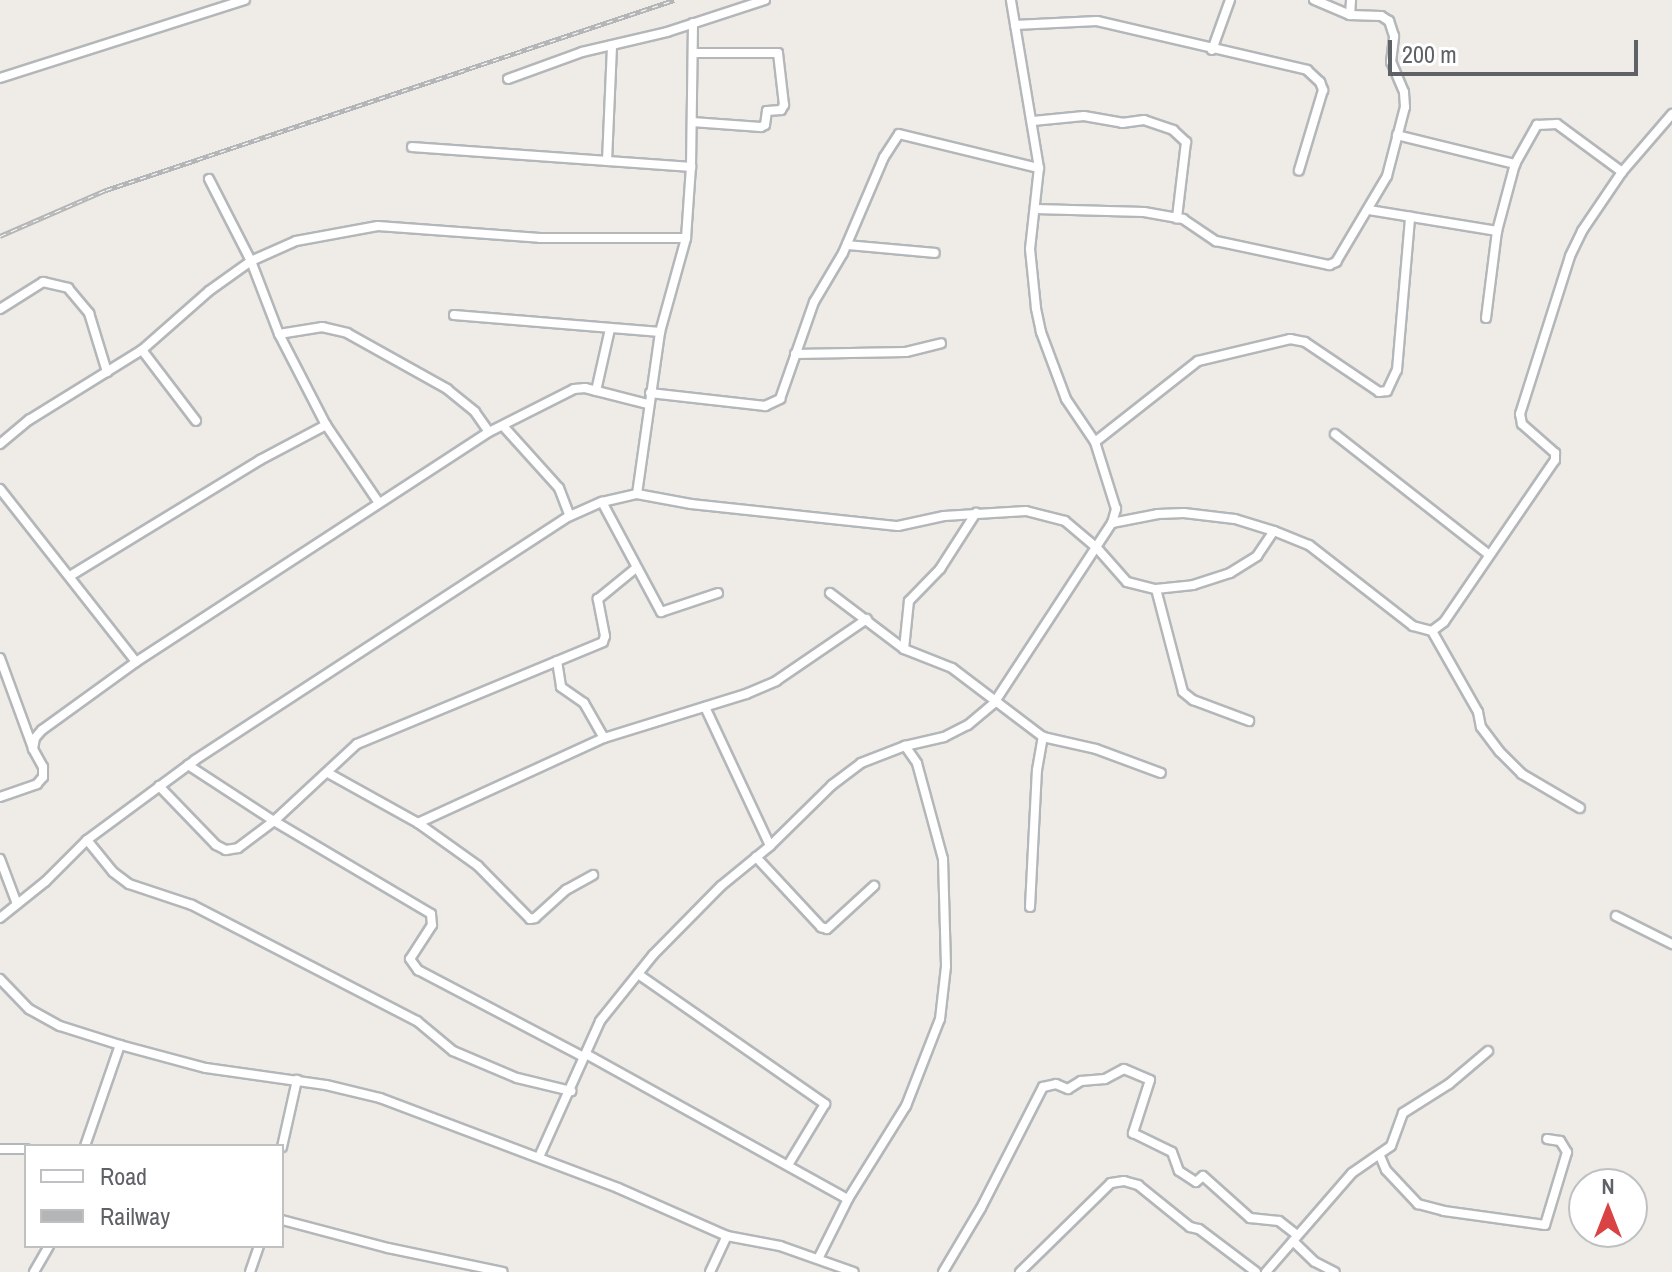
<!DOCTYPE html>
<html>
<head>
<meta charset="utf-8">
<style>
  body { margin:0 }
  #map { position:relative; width:1672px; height:1272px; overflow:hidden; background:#efece7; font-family:"Archivo Narrow",sans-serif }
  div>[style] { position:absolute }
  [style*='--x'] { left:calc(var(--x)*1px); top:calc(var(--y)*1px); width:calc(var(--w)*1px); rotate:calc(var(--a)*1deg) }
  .roads { filter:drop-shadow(2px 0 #b4b7ba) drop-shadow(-2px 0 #b4b7ba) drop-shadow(0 2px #b4b7ba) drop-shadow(0 -2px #b4b7ba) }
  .minor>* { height:8px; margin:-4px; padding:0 4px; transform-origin:4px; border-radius:4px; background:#fff }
  .rail>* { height:5px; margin-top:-2.5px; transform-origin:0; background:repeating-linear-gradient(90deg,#fff 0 6px,#b4b5b6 0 12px); box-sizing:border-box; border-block:2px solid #b4b5b6 }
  span { translate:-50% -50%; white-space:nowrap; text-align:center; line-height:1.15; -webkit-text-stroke:6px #fff; paint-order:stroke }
  .legend { position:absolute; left:24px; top:1144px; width:260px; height:104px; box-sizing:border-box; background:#fff; border:2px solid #bfc0c2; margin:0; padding:10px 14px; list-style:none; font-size:24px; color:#5e6266 }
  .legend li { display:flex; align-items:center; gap:16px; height:40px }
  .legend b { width:40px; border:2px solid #bfc0c2 }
  .north { position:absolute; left:1568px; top:1168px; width:80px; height:80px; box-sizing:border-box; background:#fff; border:2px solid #bfc0c2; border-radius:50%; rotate:0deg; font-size:22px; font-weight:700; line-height:32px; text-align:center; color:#5e6266 }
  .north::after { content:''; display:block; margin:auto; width:28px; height:36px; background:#d94344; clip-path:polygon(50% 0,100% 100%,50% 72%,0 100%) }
  .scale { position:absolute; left:1388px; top:40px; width:250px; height:36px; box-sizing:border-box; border:4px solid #5e6266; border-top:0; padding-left:10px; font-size:24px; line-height:28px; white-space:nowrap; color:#5e6266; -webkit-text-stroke:6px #fff; paint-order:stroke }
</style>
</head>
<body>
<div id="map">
  <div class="roads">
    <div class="minor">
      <div style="--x:1350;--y:15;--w:15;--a:-86"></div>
      <div style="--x:1015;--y:25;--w:82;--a:-2.8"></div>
      <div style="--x:1097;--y:21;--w:216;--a:13.1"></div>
      <div style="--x:1307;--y:70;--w:18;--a:43"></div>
      <div style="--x:1320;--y:82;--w:9;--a:69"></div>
      <div style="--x:1323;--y:90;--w:84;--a:106.7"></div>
      <div style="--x:1212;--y:50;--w:53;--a:-70.2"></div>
      <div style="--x:0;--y:78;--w:257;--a:-17.7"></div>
      <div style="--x:508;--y:79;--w:79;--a:-20"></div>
      <div style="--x:582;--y:52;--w:87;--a:-13.2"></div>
      <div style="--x:667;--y:32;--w:103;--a:-18.1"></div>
      <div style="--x:1033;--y:121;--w:51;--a:-5.6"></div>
      <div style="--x:1084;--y:116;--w:39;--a:10"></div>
      <div style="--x:1122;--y:123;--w:22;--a:-8"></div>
      <div style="--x:1144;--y:120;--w:31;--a:19"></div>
      <div style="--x:1173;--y:130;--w:18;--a:43"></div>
      <div style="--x:1186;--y:142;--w:77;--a:96.8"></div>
      <div style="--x:692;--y:122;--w:69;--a:4.1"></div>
      <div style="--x:761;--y:127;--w:4;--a:-27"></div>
      <div style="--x:765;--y:125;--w:14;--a:-82"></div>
      <div style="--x:767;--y:111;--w:14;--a:-4"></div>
      <div style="--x:781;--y:110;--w:6;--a:-59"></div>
      <div style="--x:784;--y:105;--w:52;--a:-96.6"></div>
      <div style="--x:778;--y:53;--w:84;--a:180"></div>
      <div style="--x:1397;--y:135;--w:122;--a:13.8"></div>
      <div style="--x:412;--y:147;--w:280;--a:4.1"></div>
      <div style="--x:607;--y:161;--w:116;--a:-87.5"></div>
      <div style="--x:209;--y:179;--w:92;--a:62.9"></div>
      <div style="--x:251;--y:261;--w:78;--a:69"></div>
      <div style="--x:279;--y:334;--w:102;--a:62.7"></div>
      <div style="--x:1035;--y:209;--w:109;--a:1.6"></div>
      <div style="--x:1144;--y:212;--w:40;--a:10"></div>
      <div style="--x:1183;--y:219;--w:40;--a:34"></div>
      <div style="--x:1216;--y:241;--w:116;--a:12"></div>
      <div style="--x:1329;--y:265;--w:8;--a:-23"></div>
      <div style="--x:1336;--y:262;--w:100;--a:-59.3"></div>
      <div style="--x:1387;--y:176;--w:71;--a:-75.4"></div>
      <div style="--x:1405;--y:107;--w:15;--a:-94"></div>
      <div style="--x:1404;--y:92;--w:33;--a:-113"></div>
      <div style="--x:1391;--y:62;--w:26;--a:-83"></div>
      <div style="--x:1394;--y:36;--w:16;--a:-108"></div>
      <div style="--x:1389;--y:21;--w:9;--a:-148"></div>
      <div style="--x:1381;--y:16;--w:31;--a:-178"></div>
      <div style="--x:1350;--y:15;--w:39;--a:-157"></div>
      <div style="--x:1369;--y:210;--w:130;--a:9.3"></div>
      <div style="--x:847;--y:245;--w:88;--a:5.2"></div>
      <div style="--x:0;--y:309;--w:51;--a:-32.1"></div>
      <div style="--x:43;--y:282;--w:26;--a:13"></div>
      <div style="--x:68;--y:288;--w:33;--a:50"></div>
      <div style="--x:89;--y:313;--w:62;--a:73"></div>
      <div style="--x:454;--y:315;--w:207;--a:4.7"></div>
      <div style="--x:1486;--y:318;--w:88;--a:-82.8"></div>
      <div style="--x:1497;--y:231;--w:69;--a:-75"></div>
      <div style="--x:1515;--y:164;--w:45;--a:-60.6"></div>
      <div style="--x:1537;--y:125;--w:20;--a:-3"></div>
      <div style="--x:1557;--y:124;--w:81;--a:36.4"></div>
      <div style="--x:279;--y:334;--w:44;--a:-9.2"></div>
      <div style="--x:322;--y:327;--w:26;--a:13"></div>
      <div style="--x:347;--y:333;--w:115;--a:29.2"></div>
      <div style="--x:447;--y:389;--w:36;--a:39"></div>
      <div style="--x:475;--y:412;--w:24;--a:55"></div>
      <div style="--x:142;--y:350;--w:89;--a:52.7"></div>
      <div style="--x:795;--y:354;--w:111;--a:-1"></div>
      <div style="--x:906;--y:352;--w:36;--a:-14"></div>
      <div style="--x:596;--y:391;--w:64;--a:-77.3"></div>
      <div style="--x:650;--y:393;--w:116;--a:6.4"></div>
      <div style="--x:765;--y:406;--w:17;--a:-25"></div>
      <div style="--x:780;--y:399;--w:103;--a:-70.7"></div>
      <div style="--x:814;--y:302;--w:57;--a:-59.4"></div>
      <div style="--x:843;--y:253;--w:104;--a:-66.9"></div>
      <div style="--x:884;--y:157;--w:27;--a:-57"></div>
      <div style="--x:899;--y:134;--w:144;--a:13.7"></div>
      <div style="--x:504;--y:427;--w:82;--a:48"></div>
      <div style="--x:559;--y:488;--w:30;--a:69"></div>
      <div style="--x:1335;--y:434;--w:194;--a:38.1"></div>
      <div style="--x:1095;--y:442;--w:131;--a:-38.2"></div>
      <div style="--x:1198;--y:361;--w:95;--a:-13.4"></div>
      <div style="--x:1290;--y:339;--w:15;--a:11"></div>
      <div style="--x:1305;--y:342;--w:89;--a:34"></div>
      <div style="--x:1379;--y:392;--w:8;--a:-7"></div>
      <div style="--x:1387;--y:391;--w:23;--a:-65"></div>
      <div style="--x:1397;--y:370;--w:154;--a:-85.1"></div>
      <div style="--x:0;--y:444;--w:38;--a:-40"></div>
      <div style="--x:29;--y:420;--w:133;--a:-31.8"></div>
      <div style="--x:142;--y:350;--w:89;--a:-41.4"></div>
      <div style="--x:209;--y:291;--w:52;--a:-35.5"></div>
      <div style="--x:251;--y:261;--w:49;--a:-24"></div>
      <div style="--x:296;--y:241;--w:83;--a:-10.4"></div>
      <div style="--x:378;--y:226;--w:162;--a:4.2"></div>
      <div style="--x:540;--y:238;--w:146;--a:0"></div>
      <div style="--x:0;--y:489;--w:220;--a:51.8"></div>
      <div style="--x:637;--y:494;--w:164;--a:-81.9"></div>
      <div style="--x:660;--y:332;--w:98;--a:-74.5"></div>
      <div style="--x:686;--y:238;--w:71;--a:-86"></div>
      <div style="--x:691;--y:167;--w:144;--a:-89.2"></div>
      <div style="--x:602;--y:502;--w:125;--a:61.8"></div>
      <div style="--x:661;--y:612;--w:60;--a:-18.4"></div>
      <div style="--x:1112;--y:523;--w:47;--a:-11.1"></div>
      <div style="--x:1158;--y:514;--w:26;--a:-2"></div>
      <div style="--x:1184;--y:513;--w:51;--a:6.7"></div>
      <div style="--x:1235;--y:519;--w:41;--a:17.1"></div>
      <div style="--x:70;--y:576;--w:223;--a:-31.4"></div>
      <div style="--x:260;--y:460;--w:75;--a:-27.9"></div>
      <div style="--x:326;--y:425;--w:94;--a:55.8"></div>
      <div style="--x:1156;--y:589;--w:106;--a:75.3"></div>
      <div style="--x:1183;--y:692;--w:13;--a:39"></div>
      <div style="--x:1193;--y:700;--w:60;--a:20.6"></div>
      <div style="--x:830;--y:593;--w:93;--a:37.1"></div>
      <div style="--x:904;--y:649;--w:52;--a:21.6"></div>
      <div style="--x:952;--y:668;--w:114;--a:37.2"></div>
      <div style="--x:1043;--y:737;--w:54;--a:12.8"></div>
      <div style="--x:1096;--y:749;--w:69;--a:20.3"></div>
      <div style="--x:1432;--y:631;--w:93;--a:60.4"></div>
      <div style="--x:1478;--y:712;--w:15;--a:79"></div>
      <div style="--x:1481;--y:727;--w:31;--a:53"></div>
      <div style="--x:1500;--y:752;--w:31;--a:45"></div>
      <div style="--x:1522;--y:774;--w:67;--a:30.4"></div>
      <div style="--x:904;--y:649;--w:48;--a:-84.1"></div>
      <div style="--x:909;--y:601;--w:45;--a:-45.9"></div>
      <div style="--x:940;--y:569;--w:67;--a:-57.3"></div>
      <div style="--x:0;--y:658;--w:96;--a:69.9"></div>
      <div style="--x:557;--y:661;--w:26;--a:81"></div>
      <div style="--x:561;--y:687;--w:28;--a:35"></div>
      <div style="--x:584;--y:703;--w:40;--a:60.3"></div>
      <div style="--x:705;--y:707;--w:153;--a:64.9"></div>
      <div style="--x:188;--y:765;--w:103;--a:33.1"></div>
      <div style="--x:274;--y:821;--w:182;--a:30.6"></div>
      <div style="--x:431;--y:914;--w:11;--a:85"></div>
      <div style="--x:432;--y:925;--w:40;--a:122.9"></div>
      <div style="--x:410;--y:959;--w:14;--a:54"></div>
      <div style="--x:418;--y:970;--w:187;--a:27.7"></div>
      <div style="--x:328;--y:773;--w:103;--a:29.1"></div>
      <div style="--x:418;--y:823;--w:74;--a:35.6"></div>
      <div style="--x:478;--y:866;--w:74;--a:45.5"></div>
      <div style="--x:530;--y:919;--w:5;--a:-11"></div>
      <div style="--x:535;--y:918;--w:42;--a:-42.1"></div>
      <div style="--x:566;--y:890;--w:31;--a:-29"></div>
      <div style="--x:159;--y:786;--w:82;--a:46"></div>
      <div style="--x:216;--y:845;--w:11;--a:27"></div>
      <div style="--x:226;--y:850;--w:12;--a:-9"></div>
      <div style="--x:238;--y:848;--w:45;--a:-36.9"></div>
      <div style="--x:274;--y:821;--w:113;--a:-42.9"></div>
      <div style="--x:357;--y:744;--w:266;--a:-22.5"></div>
      <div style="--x:603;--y:642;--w:6;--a:-72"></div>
      <div style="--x:605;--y:636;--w:38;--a:-101"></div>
      <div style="--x:598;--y:599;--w:49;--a:-39.2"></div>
      <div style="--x:0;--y:797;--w:39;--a:-19"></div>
      <div style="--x:37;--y:784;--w:9;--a:-49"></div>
      <div style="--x:43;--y:777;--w:10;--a:-90"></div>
      <div style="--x:43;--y:767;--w:21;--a:-119"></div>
      <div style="--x:33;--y:749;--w:11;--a:-80"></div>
      <div style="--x:35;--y:738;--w:11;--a:-49"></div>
      <div style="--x:42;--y:730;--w:116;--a:-35.9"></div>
      <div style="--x:136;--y:662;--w:421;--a:-33.1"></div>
      <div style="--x:489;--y:432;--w:95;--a:-26.8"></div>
      <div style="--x:574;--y:389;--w:11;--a:-5"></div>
      <div style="--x:585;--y:388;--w:65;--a:14.3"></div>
      <div style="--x:418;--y:823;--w:205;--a:-24.6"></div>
      <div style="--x:604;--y:738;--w:149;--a:-17.2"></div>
      <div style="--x:746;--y:694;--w:33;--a:-23"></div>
      <div style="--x:776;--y:681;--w:110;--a:-34.3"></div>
      <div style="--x:87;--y:840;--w:41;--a:50.9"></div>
      <div style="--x:113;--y:872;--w:20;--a:37"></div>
      <div style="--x:129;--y:884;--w:66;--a:18.4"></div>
      <div style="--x:192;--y:905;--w:253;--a:27.3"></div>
      <div style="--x:417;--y:1021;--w:47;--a:39.8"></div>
      <div style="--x:453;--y:1051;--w:69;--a:22.9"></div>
      <div style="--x:517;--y:1078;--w:56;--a:13.5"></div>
      <div style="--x:756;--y:857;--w:96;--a:47.1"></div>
      <div style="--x:821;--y:927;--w:6;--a:18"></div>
      <div style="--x:827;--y:929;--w:64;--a:-42.5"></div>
      <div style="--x:0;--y:859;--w:48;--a:69.3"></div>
      <div style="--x:1030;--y:907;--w:137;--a:-87.1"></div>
      <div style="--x:1037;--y:770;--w:34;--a:-80"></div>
      <div style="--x:1616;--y:916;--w:63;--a:26.6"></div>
      <div style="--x:0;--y:918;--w:58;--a:-38.7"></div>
      <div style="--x:45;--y:882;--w:59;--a:-45"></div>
      <div style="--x:87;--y:840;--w:134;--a:-36.5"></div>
      <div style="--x:195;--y:760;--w:447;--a:-33.1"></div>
      <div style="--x:570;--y:516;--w:35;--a:-24"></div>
      <div style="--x:602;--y:502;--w:36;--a:-13"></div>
      <div style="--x:637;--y:494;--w:55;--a:10.5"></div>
      <div style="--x:691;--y:504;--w:208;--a:6.1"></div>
      <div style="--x:898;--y:526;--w:47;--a:-12.3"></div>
      <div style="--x:944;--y:516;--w:82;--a:-3.5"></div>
      <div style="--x:1026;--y:511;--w:40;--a:14.4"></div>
      <div style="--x:1065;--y:521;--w:42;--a:40.2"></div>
      <div style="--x:1097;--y:548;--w:45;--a:48.6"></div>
      <div style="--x:1127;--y:582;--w:30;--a:14"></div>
      <div style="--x:1156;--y:589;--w:37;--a:-6"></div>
      <div style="--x:1193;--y:585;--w:39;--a:-18"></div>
      <div style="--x:1230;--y:573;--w:32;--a:-32"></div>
      <div style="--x:1257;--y:556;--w:30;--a:-56"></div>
      <div style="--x:1274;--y:531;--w:38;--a:22"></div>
      <div style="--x:1309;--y:545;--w:132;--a:37.9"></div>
      <div style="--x:1413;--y:626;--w:20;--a:15"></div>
      <div style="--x:1432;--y:631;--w:15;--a:-37"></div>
      <div style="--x:1444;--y:622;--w:196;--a:-55.6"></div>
      <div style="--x:1555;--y:460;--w:7;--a:-90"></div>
      <div style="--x:1555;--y:453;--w:44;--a:-138.7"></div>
      <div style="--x:1522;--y:424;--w:10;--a:-101"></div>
      <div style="--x:1520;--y:414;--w:166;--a:-72.4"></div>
      <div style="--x:1570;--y:256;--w:28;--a:-64"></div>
      <div style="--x:1582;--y:231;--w:71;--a:-55.9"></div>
      <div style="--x:1622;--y:172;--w:77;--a:-49.2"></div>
      <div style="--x:638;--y:974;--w:228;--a:34.8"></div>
      <div style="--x:825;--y:1104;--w:71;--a:121.2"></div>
      <div style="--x:0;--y:979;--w:42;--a:46"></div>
      <div style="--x:29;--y:1009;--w:35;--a:29"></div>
      <div style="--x:60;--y:1026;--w:63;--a:17.6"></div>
      <div style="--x:586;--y:1054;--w:299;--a:29"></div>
      <div style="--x:85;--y:1146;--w:107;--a:-70.9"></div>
      <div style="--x:120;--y:1045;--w:89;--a:15"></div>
      <div style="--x:206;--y:1068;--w:121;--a:8.1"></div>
      <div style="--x:326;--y:1085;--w:56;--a:13.5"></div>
      <div style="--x:380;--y:1098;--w:254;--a:20.7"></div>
      <div style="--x:618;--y:1188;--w:119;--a:23.8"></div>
      <div style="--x:727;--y:1236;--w:54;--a:10.7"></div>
      <div style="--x:780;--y:1246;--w:78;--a:19.4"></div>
      <div style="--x:282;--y:1147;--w:69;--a:-77.4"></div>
      <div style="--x:0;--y:1149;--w:26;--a:0"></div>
      <div style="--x:1380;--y:1156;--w:15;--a:67"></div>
      <div style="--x:1386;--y:1170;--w:47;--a:46.7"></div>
      <div style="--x:1418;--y:1204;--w:27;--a:15"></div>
      <div style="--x:1444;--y:1211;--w:102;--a:7.9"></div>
      <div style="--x:1545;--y:1225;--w:76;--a:-73.2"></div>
      <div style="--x:1567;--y:1152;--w:13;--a:-122"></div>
      <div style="--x:1560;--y:1141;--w:13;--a:-171"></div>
      <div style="--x:539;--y:1157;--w:149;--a:-65.8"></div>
      <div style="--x:600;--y:1021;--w:85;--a:-51.2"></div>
      <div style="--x:653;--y:955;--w:97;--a:-45.4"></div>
      <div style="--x:721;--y:886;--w:63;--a:-39.2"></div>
      <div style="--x:770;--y:846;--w:87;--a:-44.5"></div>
      <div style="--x:832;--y:785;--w:36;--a:-37"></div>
      <div style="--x:861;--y:763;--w:47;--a:-21.1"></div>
      <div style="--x:905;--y:746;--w:40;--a:-13"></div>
      <div style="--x:944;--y:737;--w:27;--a:-27"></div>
      <div style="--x:968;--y:725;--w:34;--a:-40"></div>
      <div style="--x:994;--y:703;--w:215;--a:-56.8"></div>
      <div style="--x:1112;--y:523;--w:15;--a:-74"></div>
      <div style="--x:1116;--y:509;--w:70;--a:-107.4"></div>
      <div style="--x:1095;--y:442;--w:52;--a:-124"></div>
      <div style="--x:1066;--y:399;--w:72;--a:-110.5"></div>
      <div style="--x:1041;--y:332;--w:25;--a:-102"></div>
      <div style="--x:1036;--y:308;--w:59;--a:-95.8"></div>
      <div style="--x:1030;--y:249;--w:81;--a:-83.7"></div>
      <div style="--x:1039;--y:168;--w:170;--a:-99.5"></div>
      <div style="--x:282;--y:1220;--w:110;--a:14.8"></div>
      <div style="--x:388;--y:1248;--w:117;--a:11.8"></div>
      <div style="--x:1293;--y:1241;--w:30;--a:44"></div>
      <div style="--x:1315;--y:1262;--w:22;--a:27"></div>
      <div style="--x:819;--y:1257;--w:65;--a:-63.4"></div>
      <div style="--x:848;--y:1199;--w:110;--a:-58.1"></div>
      <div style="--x:906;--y:1106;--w:93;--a:-68.7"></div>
      <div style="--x:940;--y:1019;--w:53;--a:-83.5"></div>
      <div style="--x:946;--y:966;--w:107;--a:-91.6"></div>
      <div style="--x:943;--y:859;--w:99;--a:-105.2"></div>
      <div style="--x:917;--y:763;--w:21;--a:-125"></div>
      <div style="--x:34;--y:1272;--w:30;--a:-60"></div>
      <div style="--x:250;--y:1272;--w:28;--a:-71"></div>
      <div style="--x:710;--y:1272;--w:40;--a:-65"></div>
      <div style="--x:943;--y:1272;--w:74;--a:-59.3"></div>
      <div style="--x:981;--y:1208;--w:136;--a:-62.9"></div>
      <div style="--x:1043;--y:1087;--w:13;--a:-13"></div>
      <div style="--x:1056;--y:1084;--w:13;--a:23"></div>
      <div style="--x:1068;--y:1089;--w:15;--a:-32"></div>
      <div style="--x:1081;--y:1081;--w:24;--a:-5"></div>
      <div style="--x:1105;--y:1079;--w:21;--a:-28"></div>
      <div style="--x:1124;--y:1069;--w:28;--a:23"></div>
      <div style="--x:1150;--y:1080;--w:56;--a:107.8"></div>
      <div style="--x:1133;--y:1133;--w:43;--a:26"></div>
      <div style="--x:1172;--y:1152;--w:20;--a:70"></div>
      <div style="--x:1179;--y:1171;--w:20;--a:33"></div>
      <div style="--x:1196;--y:1182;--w:9;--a:-41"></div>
      <div style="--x:1203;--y:1176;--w:63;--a:41.8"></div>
      <div style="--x:1250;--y:1218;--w:29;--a:6"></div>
      <div style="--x:1279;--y:1221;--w:23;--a:38"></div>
      <div style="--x:1020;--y:1272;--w:127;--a:-44.4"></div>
      <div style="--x:1111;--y:1183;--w:13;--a:-9"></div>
      <div style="--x:1124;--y:1181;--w:15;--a:16"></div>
      <div style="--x:1138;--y:1185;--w:67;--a:38.9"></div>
      <div style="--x:1190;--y:1227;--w:9;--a:13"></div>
      <div style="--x:1199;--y:1229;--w:71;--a:37"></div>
      <div style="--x:1266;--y:1272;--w:131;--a:-49"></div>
      <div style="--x:1352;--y:1173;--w:47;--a:-34.7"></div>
      <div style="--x:1391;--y:1146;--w:35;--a:-70"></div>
      <div style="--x:1403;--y:1113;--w:54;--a:-32.2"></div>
      <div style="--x:1449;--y:1084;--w:51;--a:-40.2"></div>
    </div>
  </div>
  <div class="rail">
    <div style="--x:0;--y:236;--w:116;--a:-23.5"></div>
    <div style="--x:106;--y:190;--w:599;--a:-18.5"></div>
  </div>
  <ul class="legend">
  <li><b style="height:10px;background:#fff"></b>Road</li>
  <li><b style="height:10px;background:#b4b5b6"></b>Railway</li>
  </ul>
  <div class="north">N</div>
  <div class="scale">200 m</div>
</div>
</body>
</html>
